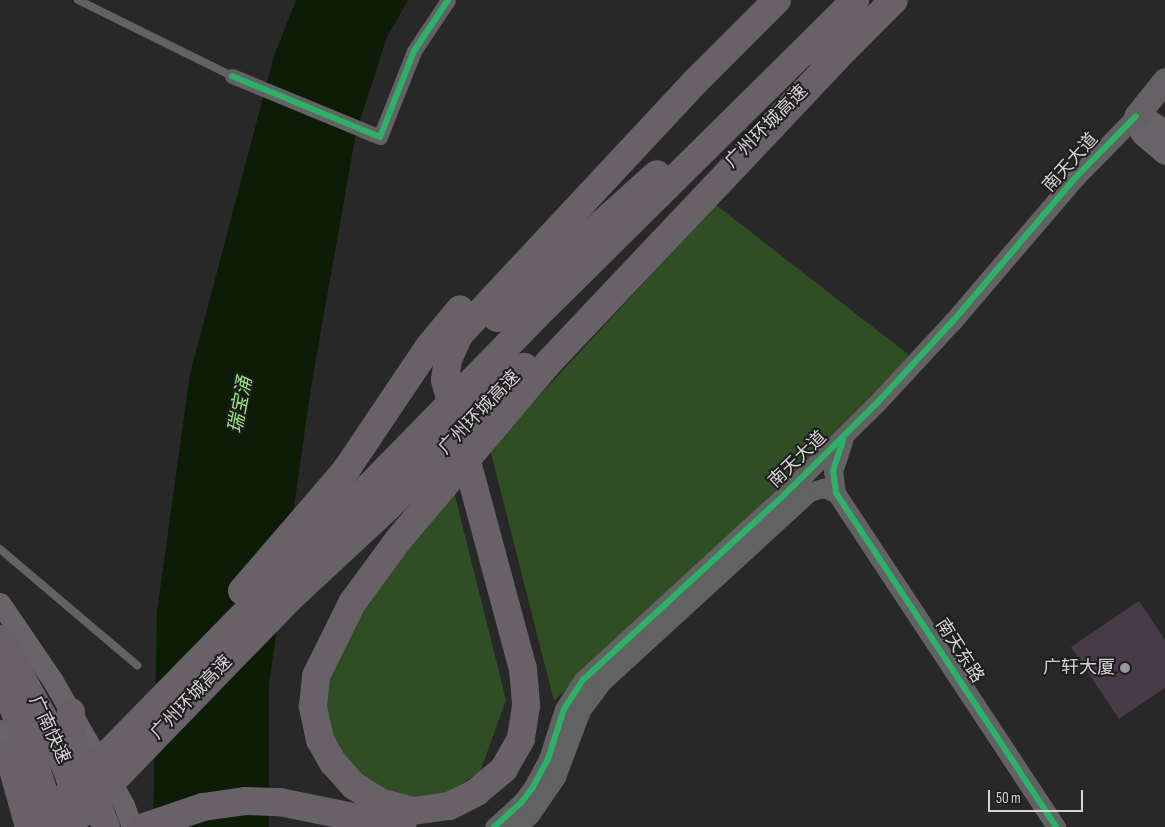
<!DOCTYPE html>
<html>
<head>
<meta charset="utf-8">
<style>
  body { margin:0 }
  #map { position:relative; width:1165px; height:827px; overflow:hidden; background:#292829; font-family:"Sofia Sans Condensed","Noto Sans SC",sans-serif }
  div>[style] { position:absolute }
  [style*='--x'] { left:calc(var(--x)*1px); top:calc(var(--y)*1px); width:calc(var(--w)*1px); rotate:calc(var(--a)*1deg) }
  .green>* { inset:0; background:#2f4e23 }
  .water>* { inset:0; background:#0c1c07 }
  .building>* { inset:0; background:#483a46 }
  .service>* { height:8px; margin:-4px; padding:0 4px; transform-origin:4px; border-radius:4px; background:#636263 }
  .minor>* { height:15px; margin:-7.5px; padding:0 7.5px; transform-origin:7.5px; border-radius:7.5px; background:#636263 }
  .tertiary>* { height:19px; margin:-9.5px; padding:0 9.5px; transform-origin:9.5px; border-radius:9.5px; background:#636263 }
  .secondary>* { height:21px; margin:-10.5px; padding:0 10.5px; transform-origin:10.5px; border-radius:10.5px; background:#686467 }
  .trunk>* { height:25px; margin:-12.5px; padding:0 12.5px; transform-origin:12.5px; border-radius:12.5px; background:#656064 }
  .motorway>* { height:28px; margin:-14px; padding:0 14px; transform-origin:14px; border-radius:14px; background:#686167 }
  .cycleway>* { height:6px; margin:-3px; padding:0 3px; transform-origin:3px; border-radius:3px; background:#2db169 }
  .dots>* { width:14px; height:14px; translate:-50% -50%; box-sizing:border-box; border:2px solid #201d20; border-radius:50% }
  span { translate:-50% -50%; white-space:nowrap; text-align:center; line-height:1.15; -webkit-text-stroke:4px #201d20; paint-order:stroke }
  .street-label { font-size:18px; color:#d5d4d5 }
  .poi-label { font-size:18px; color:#d5d4d5 }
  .right { translate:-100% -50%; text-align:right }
  .water-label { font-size:19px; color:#98e57d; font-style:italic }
  .scale { position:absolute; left:988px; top:790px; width:95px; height:22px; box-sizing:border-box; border:2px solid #d5d4d5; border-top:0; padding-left:6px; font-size:15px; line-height:18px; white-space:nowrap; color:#d5d4d5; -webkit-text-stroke:4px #201d20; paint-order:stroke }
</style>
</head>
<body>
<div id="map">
  <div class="green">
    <div style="clip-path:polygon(716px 205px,909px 355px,875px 396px,554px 701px,490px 449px)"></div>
    <div style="clip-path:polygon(453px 488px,506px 700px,480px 772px,431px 803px,357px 782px,330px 748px,322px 702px,349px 627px)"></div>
  </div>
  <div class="water">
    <div style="clip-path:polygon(296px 0,408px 0,387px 37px,356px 133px,311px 387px,269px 684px,269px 827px,153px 827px,157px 611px,190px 374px,274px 56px)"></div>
  </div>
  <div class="building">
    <div style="clip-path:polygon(1139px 601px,1165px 640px,1165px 688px,1119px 719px,1071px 647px)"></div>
  </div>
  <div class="service">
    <div style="--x:78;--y:0;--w:172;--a:26.3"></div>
    <div style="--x:0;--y:549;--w:180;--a:40.3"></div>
  </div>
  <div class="minor">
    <div style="--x:232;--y:76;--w:160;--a:22.4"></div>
    <div style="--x:380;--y:137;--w:92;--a:-68.4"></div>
    <div style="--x:414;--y:51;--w:61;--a:-56.3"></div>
  </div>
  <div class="tertiary">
    <div style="--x:843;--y:441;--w:32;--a:108"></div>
    <div style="--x:833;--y:471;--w:22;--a:82"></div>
    <div style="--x:836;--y:493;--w:400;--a:56.6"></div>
    <div style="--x:494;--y:827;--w:36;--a:-42"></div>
    <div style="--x:521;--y:803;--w:20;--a:-53"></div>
    <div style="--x:533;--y:787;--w:32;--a:-62"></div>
    <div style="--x:548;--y:759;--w:52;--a:-72.3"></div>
    <div style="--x:564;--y:709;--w:35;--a:-57"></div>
    <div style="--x:583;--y:680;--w:273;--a:-42.6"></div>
    <div style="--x:784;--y:495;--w:131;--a:-44.7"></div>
    <div style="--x:877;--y:403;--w:112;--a:-47.2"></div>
    <div style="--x:953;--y:321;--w:191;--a:-49.5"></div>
    <div style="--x:1077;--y:176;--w:84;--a:-45.5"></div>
    <div style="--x:517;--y:827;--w:18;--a:-43"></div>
    <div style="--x:530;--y:815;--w:46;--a:-55.6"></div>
    <div style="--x:556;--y:777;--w:72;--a:-69.5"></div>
    <div style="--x:581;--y:710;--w:35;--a:-53"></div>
    <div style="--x:602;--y:682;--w:281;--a:-42.5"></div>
    <div style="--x:809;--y:492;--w:15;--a:-16"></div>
    <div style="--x:823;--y:488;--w:14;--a:21"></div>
  </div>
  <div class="secondary">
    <div style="--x:1165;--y:130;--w:27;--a:-147"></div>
    <div style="--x:1142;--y:115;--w:6;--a:171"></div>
    <div style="--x:1136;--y:116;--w:19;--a:74"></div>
    <div style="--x:1141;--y:134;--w:31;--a:40"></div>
    <div style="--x:0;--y:603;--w:94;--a:55.8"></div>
    <div style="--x:53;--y:681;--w:143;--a:60.2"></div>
    <div style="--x:124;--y:805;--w:23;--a:70"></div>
    <div style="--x:0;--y:730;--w:27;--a:70"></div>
    <div style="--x:9;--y:755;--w:15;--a:86"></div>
  </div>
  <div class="trunk">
    <div style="--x:1136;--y:116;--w:46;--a:-51.1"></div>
  </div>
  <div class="motorway">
    <div style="--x:777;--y:0;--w:116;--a:135"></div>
    <div style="--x:695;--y:82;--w:346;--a:133"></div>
    <div style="--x:459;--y:335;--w:27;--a:114"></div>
    <div style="--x:448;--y:360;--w:20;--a:99"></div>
    <div style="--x:445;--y:380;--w:299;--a:74.9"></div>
    <div style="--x:523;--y:669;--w:37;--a:85"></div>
    <div style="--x:526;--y:706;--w:33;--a:99"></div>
    <div style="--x:521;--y:739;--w:34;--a:120"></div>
    <div style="--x:504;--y:769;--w:35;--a:140"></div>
    <div style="--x:477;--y:792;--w:31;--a:153"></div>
    <div style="--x:449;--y:806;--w:36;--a:172"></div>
    <div style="--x:413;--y:811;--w:34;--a:-165"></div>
    <div style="--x:380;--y:802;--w:31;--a:-148"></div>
    <div style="--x:354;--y:786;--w:31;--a:-132"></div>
    <div style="--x:333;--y:763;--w:26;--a:-119"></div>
    <div style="--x:320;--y:740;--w:35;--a:-102"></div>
    <div style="--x:313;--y:706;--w:30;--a:-84"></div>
    <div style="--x:316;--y:676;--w:81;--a:-63.7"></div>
    <div style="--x:352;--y:603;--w:79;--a:-53.7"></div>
    <div style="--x:399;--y:539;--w:235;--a:-49.7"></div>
    <div style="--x:551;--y:360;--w:415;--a:-46.6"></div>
    <div style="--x:823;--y:71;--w:100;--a:-45"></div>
    <div style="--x:497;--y:318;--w:215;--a:-42"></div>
    <div style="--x:242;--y:591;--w:160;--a:-49.3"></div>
    <div style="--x:346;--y:470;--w:147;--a:-56.1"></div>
    <div style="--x:428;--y:348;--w:50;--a:-50.6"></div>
    <div style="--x:0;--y:639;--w:110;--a:61.1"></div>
    <div style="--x:53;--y:735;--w:74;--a:68.6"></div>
    <div style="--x:0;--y:675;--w:83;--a:68.1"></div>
    <div style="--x:31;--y:752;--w:77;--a:72.7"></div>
    <div style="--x:71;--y:712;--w:28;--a:88"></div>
    <div style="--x:72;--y:740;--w:93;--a:68.7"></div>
    <div style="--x:9;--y:755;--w:75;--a:74.5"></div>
    <div style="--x:36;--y:827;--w:715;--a:-45.62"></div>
    <div style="--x:536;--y:316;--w:449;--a:-44.7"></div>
    <div style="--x:68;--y:827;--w:318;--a:-45.9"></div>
    <div style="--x:289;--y:599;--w:134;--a:-42.9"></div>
    <div style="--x:387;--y:508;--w:197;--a:-45.8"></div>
    <div style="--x:144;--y:827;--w:62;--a:-18.7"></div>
    <div style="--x:203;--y:807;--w:42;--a:-8.1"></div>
    <div style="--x:245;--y:801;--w:35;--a:2"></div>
    <div style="--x:280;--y:802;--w:125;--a:11.6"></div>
  </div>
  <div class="cycleway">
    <div style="--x:232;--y:76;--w:160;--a:22.4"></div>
    <div style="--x:380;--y:137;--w:92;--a:-68.4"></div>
    <div style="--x:414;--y:51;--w:61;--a:-56.3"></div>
    <div style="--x:843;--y:440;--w:33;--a:108"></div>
    <div style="--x:833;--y:471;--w:22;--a:82"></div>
    <div style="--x:836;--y:493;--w:400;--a:56.6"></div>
    <div style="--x:494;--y:827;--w:36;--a:-42"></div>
    <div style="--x:521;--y:803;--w:20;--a:-53"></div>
    <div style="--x:533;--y:787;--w:32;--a:-62"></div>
    <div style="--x:548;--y:759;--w:52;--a:-72.3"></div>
    <div style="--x:564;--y:709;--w:35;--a:-57"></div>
    <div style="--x:583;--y:680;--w:273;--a:-42.6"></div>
    <div style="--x:784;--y:495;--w:131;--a:-44.7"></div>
    <div style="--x:877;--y:403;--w:112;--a:-47.2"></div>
    <div style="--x:953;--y:321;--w:191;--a:-49.5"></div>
    <div style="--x:1077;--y:176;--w:84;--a:-45.5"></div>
  </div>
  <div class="dots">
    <div style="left:1125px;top:668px;background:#999899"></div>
  </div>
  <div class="street-label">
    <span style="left:767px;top:127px;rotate:-45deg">广州环城高速</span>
    <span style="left:1071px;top:163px;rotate:-48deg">南天大道</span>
    <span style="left:480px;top:413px;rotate:-46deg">广州环城高速</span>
    <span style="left:798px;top:460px;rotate:-44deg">南天大道</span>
    <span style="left:959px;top:651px;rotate:57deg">南天东路</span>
    <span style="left:192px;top:698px;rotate:-46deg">广州环城高速</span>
    <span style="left:49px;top:730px;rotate:65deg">广南快速</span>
  </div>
  <div class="poi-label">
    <span class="right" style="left:1115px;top:668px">广轩大厦</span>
  </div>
  <div class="water-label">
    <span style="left:241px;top:405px;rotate:-79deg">瑞宝涌</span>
  </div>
  <div class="scale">50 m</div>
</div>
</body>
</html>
